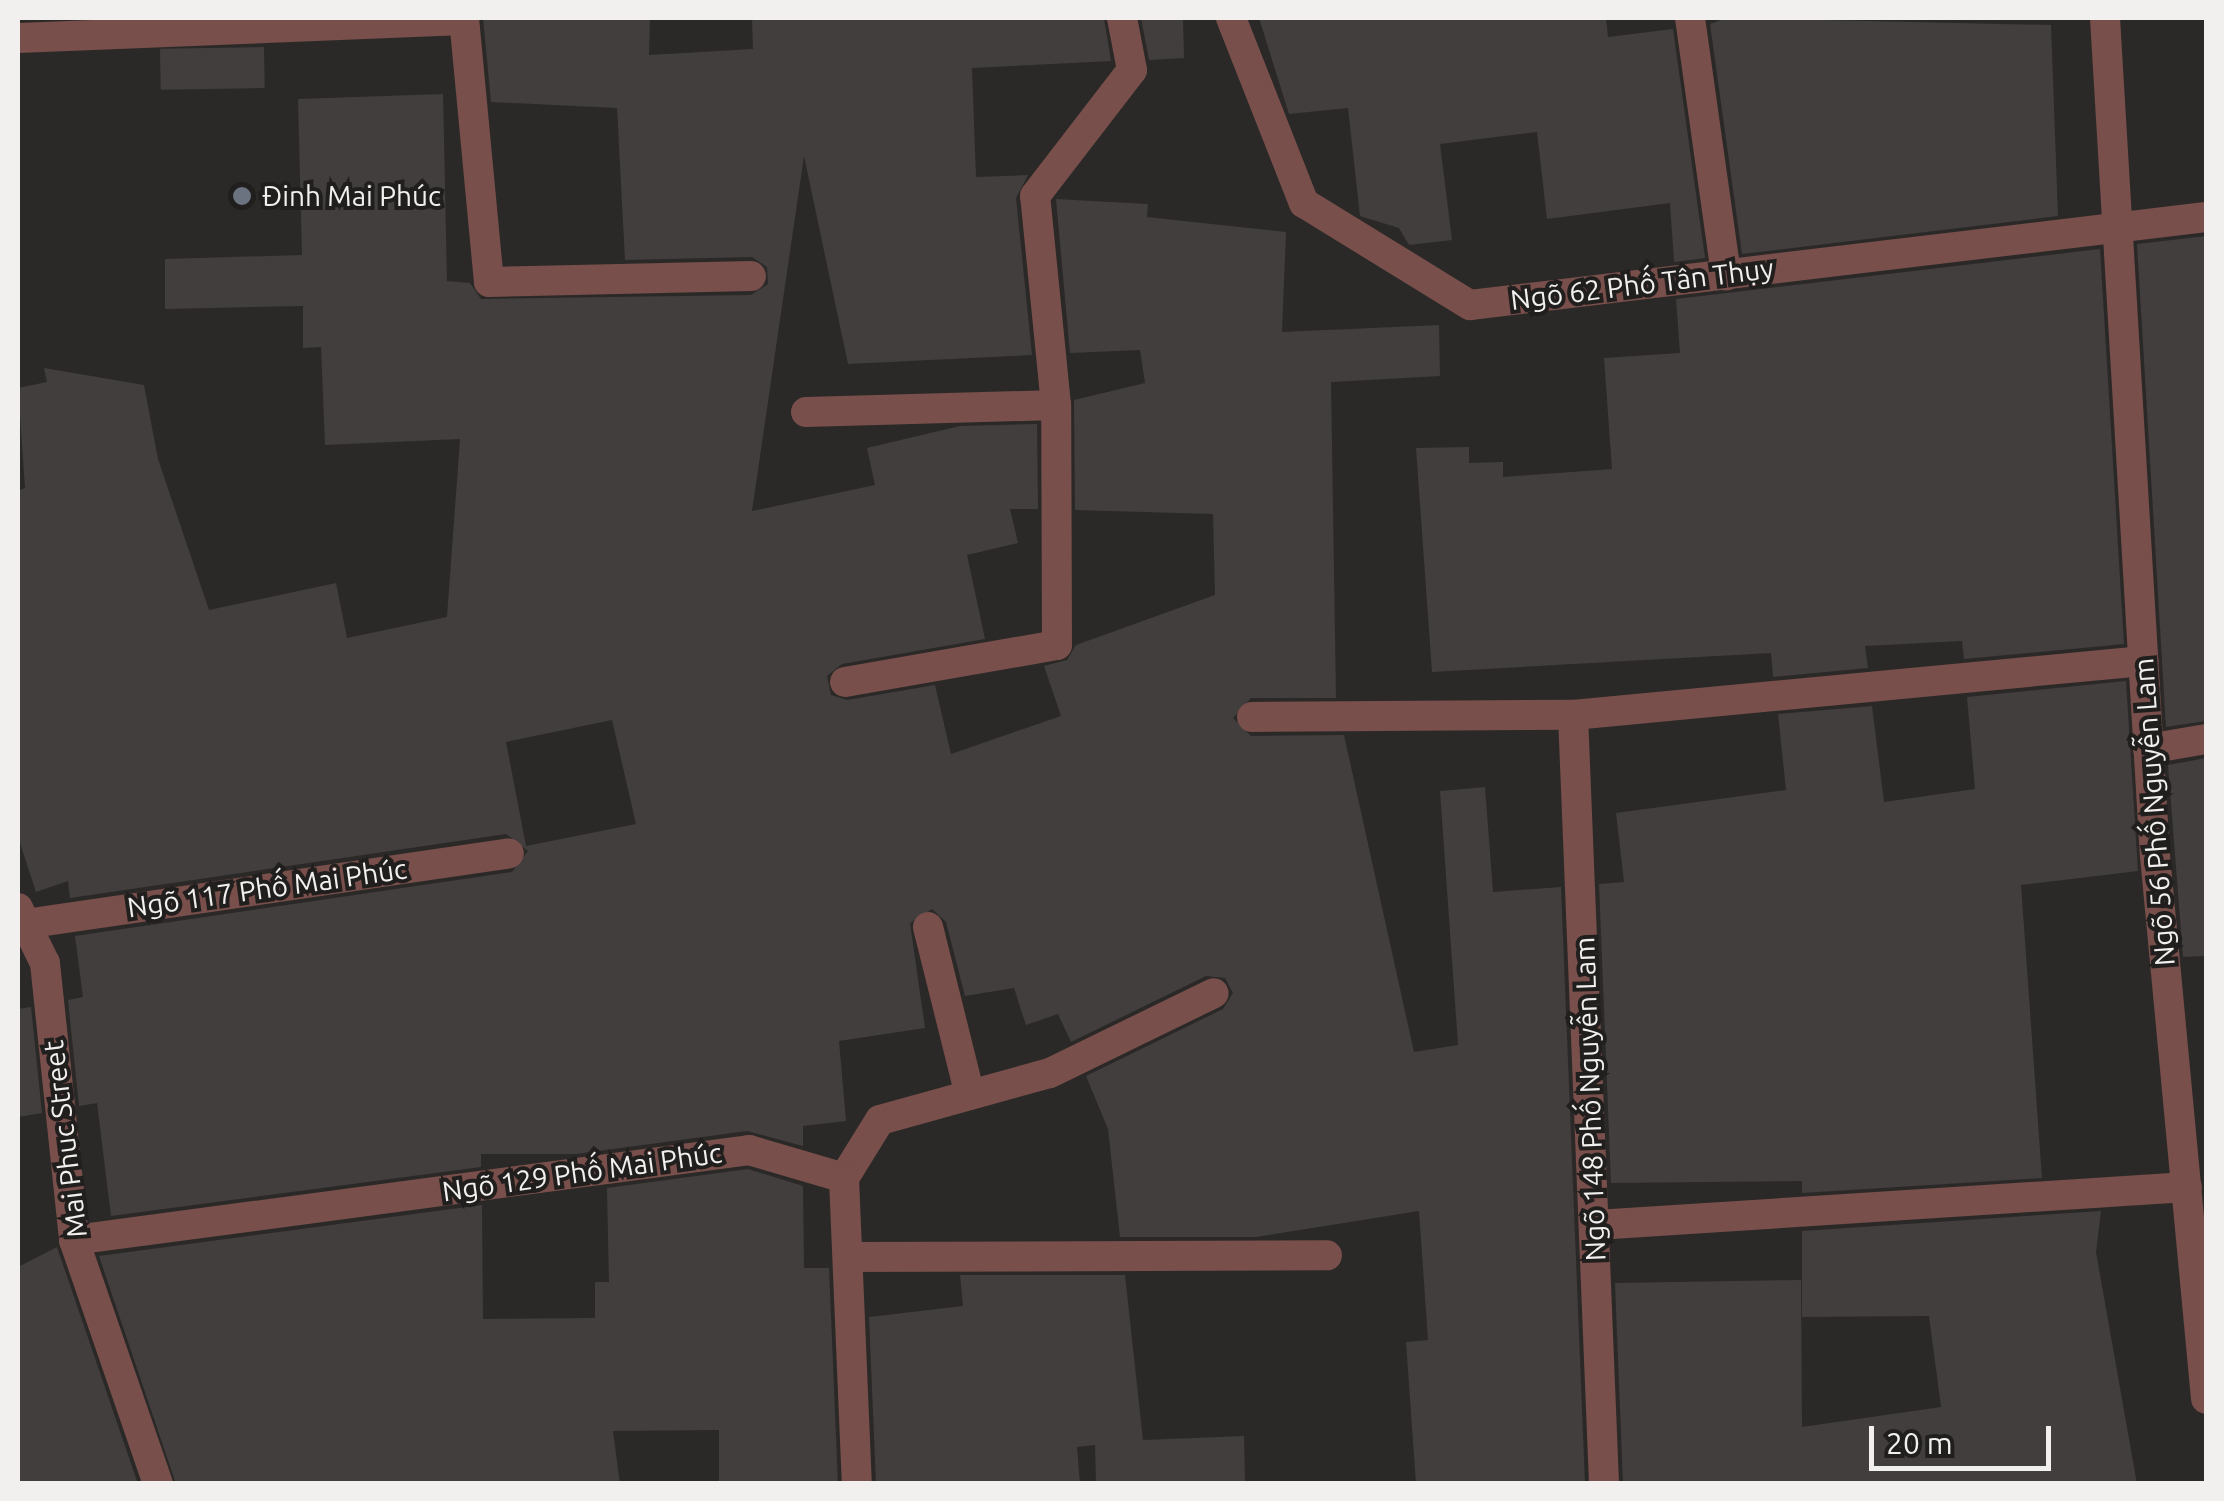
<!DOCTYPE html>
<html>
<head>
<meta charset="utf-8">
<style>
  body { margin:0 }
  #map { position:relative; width:2224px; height:1501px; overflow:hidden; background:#2b2927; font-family:Ubuntu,sans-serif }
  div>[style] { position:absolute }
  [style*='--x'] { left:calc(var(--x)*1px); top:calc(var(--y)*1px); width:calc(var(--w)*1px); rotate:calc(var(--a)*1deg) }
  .building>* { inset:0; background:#413e3d; transform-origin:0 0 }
  .minor>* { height:30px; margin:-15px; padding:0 15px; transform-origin:15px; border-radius:15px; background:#784f4b }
  .dots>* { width:28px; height:28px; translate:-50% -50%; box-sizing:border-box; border:5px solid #211f1e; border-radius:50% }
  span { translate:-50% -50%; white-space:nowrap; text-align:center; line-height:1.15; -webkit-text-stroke:8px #211f1e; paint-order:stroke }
  .poi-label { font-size:28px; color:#f2f0ef }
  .left { translate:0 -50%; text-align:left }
  .street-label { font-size:28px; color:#f2f0ef }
  .frame { position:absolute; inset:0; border:20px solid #f2f0ef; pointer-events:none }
  .scale { position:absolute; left:1869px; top:1426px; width:182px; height:45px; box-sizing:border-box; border:5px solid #f2f0ef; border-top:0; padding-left:12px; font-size:30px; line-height:35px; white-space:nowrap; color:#f2f0ef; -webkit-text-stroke:8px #211f1e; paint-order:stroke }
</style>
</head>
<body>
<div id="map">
  <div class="building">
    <div style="clip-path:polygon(evenodd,483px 18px,650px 18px,649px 55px,753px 49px,752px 18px,1104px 18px,1111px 61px,972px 68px,976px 177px,1028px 175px,1016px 198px,1032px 355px,848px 364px,804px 156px,752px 511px,875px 485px,867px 448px,960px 426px,1037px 424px,1038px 509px,1010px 509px,1018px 543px,967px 555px,985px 639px,842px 664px,827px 676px,831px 695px,847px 700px,935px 685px,951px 754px,1061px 716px,1044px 666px,1067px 660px,1076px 645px,1215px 595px,1213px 514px,1075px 510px,1074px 400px,1145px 383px,1140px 350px,1070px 353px,1056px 199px,1148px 204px,1147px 217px,1286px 232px,1282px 332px,1439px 325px,1440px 376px,1331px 382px,1336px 698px,1251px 698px,1233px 718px,1251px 736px,1344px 735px,1414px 1052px,1458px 1045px,1440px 791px,1485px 787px,1493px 892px,1561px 887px,1585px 1484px,1416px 1484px,1406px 1342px,1428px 1340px,1419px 1211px,1256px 1237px,1120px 1237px,1108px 1129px,1086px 1076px,1223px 1009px,1233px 993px,1225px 978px,1206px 976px,1071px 1042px,1058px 1014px,1026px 1025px,1014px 988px,965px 996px,946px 922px,932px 909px,910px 923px,925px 1028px,839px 1041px,846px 1121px,803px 1126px,803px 1146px,747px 1131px,576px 1154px,481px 1154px,481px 1167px,111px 1216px,97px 1103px,79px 1106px,68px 1000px,83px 997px,75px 936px,512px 872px,528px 851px,506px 834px,70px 898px,68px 881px,36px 892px,18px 837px,18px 491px,25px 488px,18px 388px,47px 382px,44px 368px,144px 385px,158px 459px,209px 610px,336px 583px,347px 638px,447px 617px,460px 439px,325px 445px,321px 347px,303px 348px,303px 306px,165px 309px,165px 259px,302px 255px,298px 99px,443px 94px,447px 281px,470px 283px,481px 299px,751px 295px,768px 284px,767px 267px,752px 257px,625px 260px,617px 108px,491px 102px,483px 18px,612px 720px,636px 824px,526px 846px,506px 742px,612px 720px)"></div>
    <div style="clip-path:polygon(1141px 18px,1183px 18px,1184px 58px,1149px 60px)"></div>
    <div style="clip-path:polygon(1259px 18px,1606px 18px,1608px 37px,1673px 29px,1705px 258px,1674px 262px,1670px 203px,1547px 219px,1537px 132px,1440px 144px,1452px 240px,1409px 245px,1399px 228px,1360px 216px,1348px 108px,1289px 114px)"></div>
    <div style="clip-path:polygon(1727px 18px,2051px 25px,2058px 216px,1742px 254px,1710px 24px)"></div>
    <div style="left:264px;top:47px;width:41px;height:104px;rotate:89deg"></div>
    <div style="clip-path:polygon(2206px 236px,2206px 721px,2166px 727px,2137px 244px)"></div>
    <div style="clip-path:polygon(2100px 249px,2124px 644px,1964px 659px,1962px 641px,1865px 646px,1868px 668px,1773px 677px,1771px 653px,1432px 672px,1416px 448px,1469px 447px,1469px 463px,1503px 462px,1503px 477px,1612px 469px,1604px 358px,1680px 353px,1676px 299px)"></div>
    <div style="clip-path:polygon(2126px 681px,2138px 871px,2021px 885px,2042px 1178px,1802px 1193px,1802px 1181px,1611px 1183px,1599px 884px,1624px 882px,1616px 813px,1786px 790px,1778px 714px,1872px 706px,1884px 802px,1975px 789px,1967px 697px)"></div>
    <div style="clip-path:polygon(2206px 758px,2206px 956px,2183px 957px,2168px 765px)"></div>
    <div style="clip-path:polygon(31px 1007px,42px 1113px,18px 1117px,18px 1009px)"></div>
    <div style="clip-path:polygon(748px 1169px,803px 1186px,804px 1268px,829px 1268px,838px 1484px,719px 1484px,719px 1430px,613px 1431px,620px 1484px,176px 1484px,99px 1256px,482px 1205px,483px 1319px,595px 1318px,595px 1282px,609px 1282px,607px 1188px)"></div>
    <div style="clip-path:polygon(2101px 1211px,2096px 1252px,2137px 1484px,1623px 1484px,1615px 1283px,1801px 1280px,1802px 1427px,1941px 1407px,1929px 1316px,1802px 1317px,1802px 1231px)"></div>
    <div style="clip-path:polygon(57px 1247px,138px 1484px,18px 1484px,18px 1267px)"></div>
    <div style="clip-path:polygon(960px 1275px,1125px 1275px,1143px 1440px,1244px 1436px,1245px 1484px,1096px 1484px,1095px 1445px,1077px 1447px,1080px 1484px,876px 1484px,869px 1317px,963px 1306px)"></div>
  </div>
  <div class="minor">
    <div style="--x:464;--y:18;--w:265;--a:84.6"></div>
    <div style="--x:489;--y:282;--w:262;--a:-1.3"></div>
    <div style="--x:1231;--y:18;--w:199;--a:68.5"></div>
    <div style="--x:1304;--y:203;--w:195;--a:31.6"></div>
    <div style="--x:1470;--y:305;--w:741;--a:-6.82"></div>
    <div style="--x:1690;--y:18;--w:260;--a:82"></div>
    <div style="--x:2105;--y:18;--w:839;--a:86.59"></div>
    <div style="--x:2155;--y:856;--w:545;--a:84.63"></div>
    <div style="--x:18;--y:38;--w:446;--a:-2.3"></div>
    <div style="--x:806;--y:412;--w:250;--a:-1.6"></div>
    <div style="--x:845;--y:682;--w:215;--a:-9.9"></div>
    <div style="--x:1057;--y:645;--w:240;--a:-90.2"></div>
    <div style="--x:1056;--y:405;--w:210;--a:-95.7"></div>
    <div style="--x:1035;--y:196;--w:159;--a:-52.4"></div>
    <div style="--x:1132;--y:70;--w:53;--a:-100.9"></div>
    <div style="--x:1573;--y:715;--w:770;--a:87.69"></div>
    <div style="--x:1252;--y:717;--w:321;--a:-0.4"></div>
    <div style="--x:1573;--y:715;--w:573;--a:-5.41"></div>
    <div style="--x:2148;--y:749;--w:59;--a:-9.8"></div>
    <div style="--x:18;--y:908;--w:61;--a:63.9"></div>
    <div style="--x:45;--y:963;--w:279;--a:84"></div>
    <div style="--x:74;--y:1240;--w:258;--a:71"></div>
    <div style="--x:25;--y:924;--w:489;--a:-8.3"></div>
    <div style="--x:928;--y:927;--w:173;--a:76"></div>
    <div style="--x:844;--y:1178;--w:68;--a:-58.2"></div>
    <div style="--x:880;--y:1120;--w:176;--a:-15.5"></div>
    <div style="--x:1050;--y:1073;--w:182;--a:-26"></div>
    <div style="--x:1596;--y:1225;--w:592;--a:-3.68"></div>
    <div style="--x:74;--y:1240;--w:681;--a:-7.59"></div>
    <div style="--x:749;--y:1150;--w:99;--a:16.4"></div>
    <div style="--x:844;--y:1178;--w:306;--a:87.6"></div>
    <div style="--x:849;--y:1257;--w:478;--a:-0.2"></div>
  </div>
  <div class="dots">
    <div style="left:242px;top:196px;background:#6b7280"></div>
  </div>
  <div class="poi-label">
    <span class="left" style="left:262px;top:196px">Đinh Mai Phúc</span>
  </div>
  <div class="street-label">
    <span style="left:1642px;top:284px;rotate:-7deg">Ngõ 62 Phố Tân Thụy</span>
    <span style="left:2154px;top:812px;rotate:-94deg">Ngõ 56 Phố Nguyễn Lam</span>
    <span style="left:267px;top:888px;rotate:-8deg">Ngõ 117 Phố Mai Phúc</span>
    <span style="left:1590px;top:1099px;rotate:-92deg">Ngõ 148 Phố Nguyễn Lam</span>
    <span style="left:65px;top:1139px;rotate:-97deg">Mai Phuc Street</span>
    <span style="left:582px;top:1172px;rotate:-8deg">Ngõ 129 Phố Mai Phúc</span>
  </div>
  <div class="frame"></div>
  <div class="scale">20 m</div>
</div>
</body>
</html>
